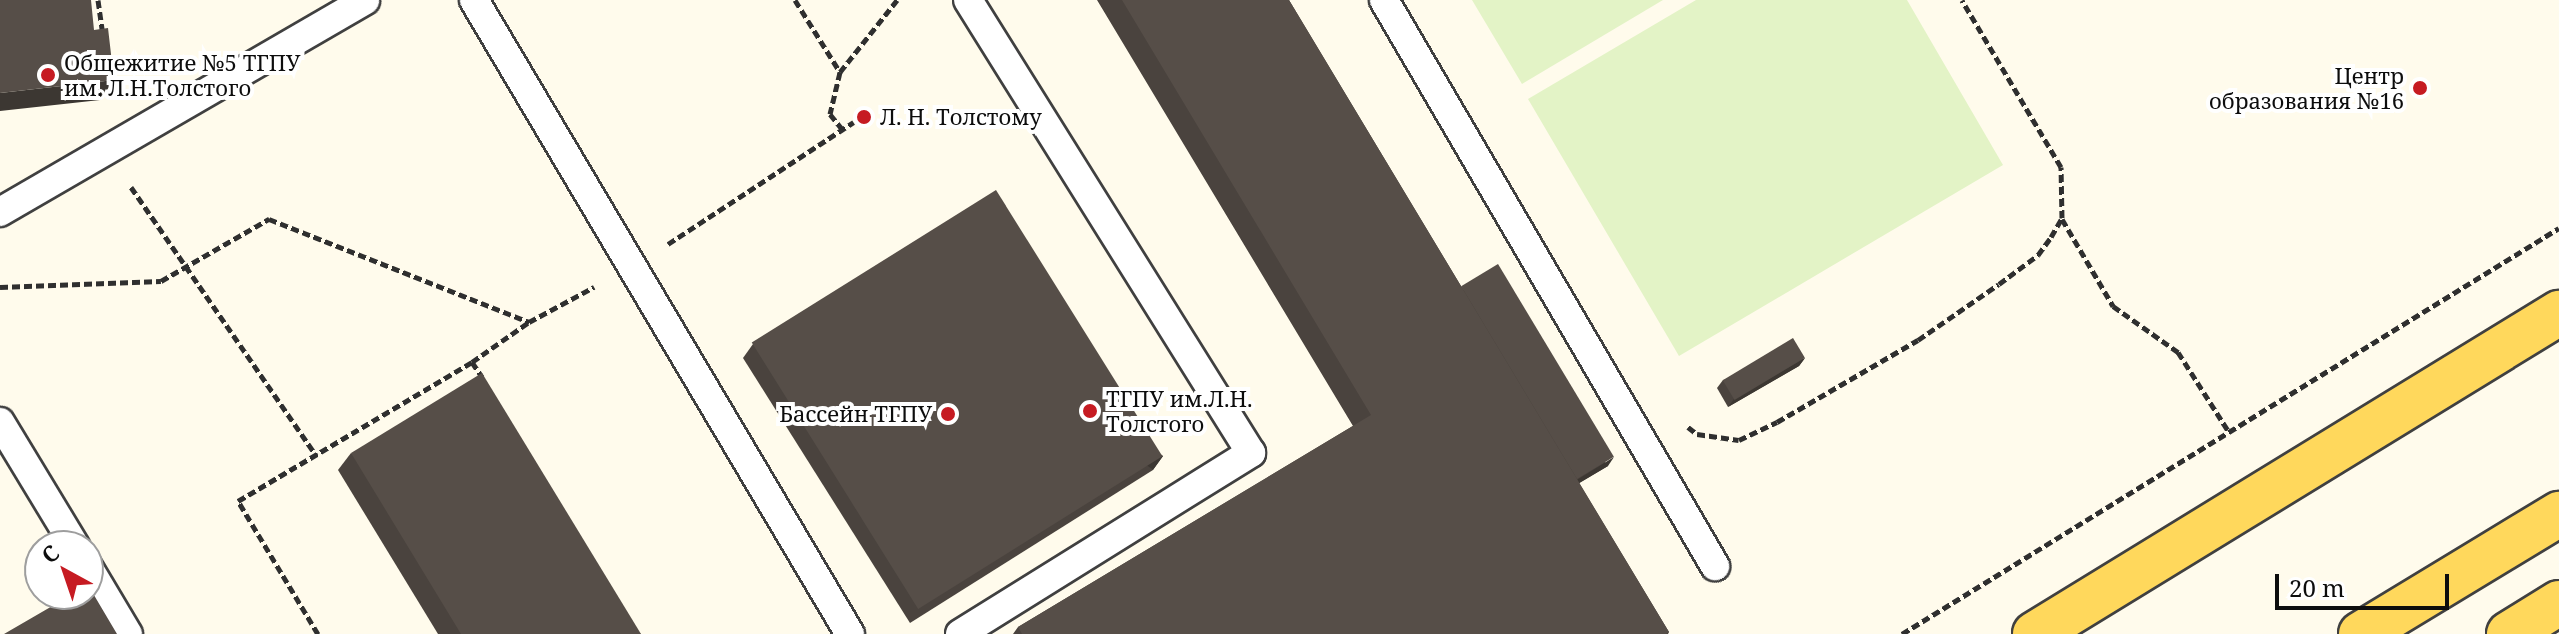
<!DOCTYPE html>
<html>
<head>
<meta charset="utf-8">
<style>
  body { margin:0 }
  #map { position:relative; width:2559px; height:634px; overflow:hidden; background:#fffbec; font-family:"Noto Serif",serif }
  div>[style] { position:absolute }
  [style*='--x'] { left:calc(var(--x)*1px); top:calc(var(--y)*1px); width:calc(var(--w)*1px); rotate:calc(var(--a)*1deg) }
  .pitch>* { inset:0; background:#e3f3c6 }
  .path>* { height:5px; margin-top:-2.5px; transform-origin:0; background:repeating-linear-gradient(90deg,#2f2f2f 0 8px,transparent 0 12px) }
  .roads { filter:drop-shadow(2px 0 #404040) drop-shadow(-2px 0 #404040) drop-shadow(0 2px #404040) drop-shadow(0 -2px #404040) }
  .service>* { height:28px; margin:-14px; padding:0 14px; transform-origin:14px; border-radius:14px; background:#fff }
  .primary>* { height:44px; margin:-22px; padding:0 22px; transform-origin:22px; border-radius:22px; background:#ffd85c }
  .wall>* { inset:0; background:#4a433e }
  .shaded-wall>* { inset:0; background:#3c3732; transform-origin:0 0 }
  .building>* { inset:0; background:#564e48; transform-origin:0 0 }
  .dots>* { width:22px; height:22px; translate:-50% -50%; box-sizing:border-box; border:4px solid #fff; border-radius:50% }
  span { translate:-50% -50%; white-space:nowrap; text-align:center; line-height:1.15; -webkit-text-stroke:8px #fff; paint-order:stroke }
  .poi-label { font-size:22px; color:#0d0d0d }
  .left { translate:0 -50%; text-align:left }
  .right { translate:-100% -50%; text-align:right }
  .north { position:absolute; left:24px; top:530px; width:80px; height:80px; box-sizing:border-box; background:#fff; border:2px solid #9e9e9e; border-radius:50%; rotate:320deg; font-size:22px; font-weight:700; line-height:32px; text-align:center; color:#0d0d0d }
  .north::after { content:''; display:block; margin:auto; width:28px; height:36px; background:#c61b22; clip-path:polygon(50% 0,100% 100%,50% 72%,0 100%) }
  .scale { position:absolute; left:2275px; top:574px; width:174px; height:36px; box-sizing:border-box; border:4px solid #0d0d0d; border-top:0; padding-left:10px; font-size:24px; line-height:28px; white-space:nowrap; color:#0d0d0d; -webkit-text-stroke:6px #fff; paint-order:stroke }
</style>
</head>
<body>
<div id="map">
  <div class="pitch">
    <div style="clip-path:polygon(1472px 0,1663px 0,1522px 84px)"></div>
    <div style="clip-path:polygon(1696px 0,1907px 0,2003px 165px,1679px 356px,1528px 99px)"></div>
  </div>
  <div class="path">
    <div style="--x:98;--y:0;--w:35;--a:82"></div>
    <div style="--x:795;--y:0;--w:85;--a:58"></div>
    <div style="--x:840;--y:72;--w:43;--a:103.4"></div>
    <div style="--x:830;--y:114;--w:21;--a:51"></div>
    <div style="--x:840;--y:72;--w:92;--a:-51.6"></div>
    <div style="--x:131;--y:187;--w:326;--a:55.4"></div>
    <div style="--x:2062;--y:219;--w:101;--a:59.6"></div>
    <div style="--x:2113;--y:306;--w:80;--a:35.3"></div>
    <div style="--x:2178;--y:352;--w:95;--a:57.5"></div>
    <div style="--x:668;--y:244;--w:222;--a:-33.3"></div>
    <div style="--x:0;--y:287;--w:161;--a:-2.1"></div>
    <div style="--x:161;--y:281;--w:125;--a:-29.9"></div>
    <div style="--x:269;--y:219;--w:280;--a:21.6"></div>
    <div style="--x:529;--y:322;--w:74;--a:-28.3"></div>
    <div style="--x:472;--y:362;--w:70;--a:-35.1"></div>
    <div style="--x:1688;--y:427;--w:11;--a:38"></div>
    <div style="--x:1697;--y:434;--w:42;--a:8.1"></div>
    <div style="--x:1739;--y:440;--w:42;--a:-25.3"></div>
    <div style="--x:1777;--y:422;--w:163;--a:-30.2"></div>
    <div style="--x:1918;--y:340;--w:98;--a:-34.7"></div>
    <div style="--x:1999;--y:284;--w:49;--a:-36.6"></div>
    <div style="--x:2038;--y:255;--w:22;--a:-54"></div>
    <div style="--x:2051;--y:237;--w:22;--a:-60"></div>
    <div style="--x:2062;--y:218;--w:51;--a:-91.1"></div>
    <div style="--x:2061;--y:167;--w:194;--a:-120.7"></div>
    <div style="--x:318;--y:634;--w:155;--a:-121"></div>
    <div style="--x:238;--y:501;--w:272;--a:-30.7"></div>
    <div style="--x:472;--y:362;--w:18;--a:56"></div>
    <div style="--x:1902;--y:634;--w:772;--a:-31.71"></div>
  </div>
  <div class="roads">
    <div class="service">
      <div style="--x:474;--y:0;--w:737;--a:59.33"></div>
      <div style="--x:1384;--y:0;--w:656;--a:59.68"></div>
      <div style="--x:0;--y:212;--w:422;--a:-30.1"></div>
      <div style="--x:0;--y:422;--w:145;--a:58.8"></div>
      <div style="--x:88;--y:567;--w:78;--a:59.2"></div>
      <div style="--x:960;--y:634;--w:343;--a:-31.9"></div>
      <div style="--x:1251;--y:453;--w:534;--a:-121.99"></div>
    </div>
    <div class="primary">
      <div style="--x:2035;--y:634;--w:615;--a:-31.49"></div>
      <div style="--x:2361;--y:634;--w:232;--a:-31.2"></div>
      <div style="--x:2509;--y:634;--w:59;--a:-31.8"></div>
    </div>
  </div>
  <div class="wall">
    <div style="clip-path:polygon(1097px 0,1289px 0,1461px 286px,1608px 466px,1579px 483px,1669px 632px,1668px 634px,1013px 634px,1018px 627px,1353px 426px)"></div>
    <div style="clip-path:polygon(753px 344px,1163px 456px,1153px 470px,910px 623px,743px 358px)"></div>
    <div style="clip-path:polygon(1805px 358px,1799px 366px,1728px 407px,1717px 388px,1723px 380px)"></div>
    <div style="clip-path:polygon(351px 453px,641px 634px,438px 634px,338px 470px)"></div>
  </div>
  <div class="shaded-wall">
    <div style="clip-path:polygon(114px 80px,100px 100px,0 111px,0 93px)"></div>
    <div style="clip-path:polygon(1805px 358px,1799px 366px,1728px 407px,1734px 399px)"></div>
    <div style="left:1163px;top:456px;width:17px;height:287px;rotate:126deg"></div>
    <div style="clip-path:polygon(1614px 457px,1608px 466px,1561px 494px,1567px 486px)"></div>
  </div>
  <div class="building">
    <div style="clip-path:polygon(0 0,91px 0,94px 30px,108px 28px,114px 80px,0 93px)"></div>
    <div style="clip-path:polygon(1122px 0,1289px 0,1669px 632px,1666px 634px,1022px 634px,1018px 627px,1371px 415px)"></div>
    <div style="left:996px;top:190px;width:314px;height:288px;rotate:58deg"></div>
    <div style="left:1498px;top:264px;width:225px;height:43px;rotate:59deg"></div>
    <div style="left:1793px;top:338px;width:23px;height:82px;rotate:59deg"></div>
    <div style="clip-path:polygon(482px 373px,641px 634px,461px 634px,351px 453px)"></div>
    <div style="clip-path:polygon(88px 585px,117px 634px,4px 634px,73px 594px,88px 594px)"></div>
  </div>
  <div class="dots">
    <div style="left:48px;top:75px;background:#c61b22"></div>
    <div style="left:2420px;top:88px;background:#c61b22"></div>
    <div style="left:864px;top:117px;background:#c61b22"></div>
    <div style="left:1090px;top:411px;background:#c61b22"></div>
    <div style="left:948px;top:414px;background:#c61b22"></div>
  </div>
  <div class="poi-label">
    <span class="left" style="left:64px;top:75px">Общежитие №5 ТГПУ<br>им. Л.Н.Толстого</span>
    <span class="right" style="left:2404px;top:88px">Центр<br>образования №16</span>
    <span class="left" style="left:880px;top:117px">Л. Н. Толстому</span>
    <span class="left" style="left:1106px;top:411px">ТГПУ им.Л.Н.<br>Толстого</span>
    <span class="right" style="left:932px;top:414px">Бассейн ТГПУ</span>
  </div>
  <div class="north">С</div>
  <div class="scale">20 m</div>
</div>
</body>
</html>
